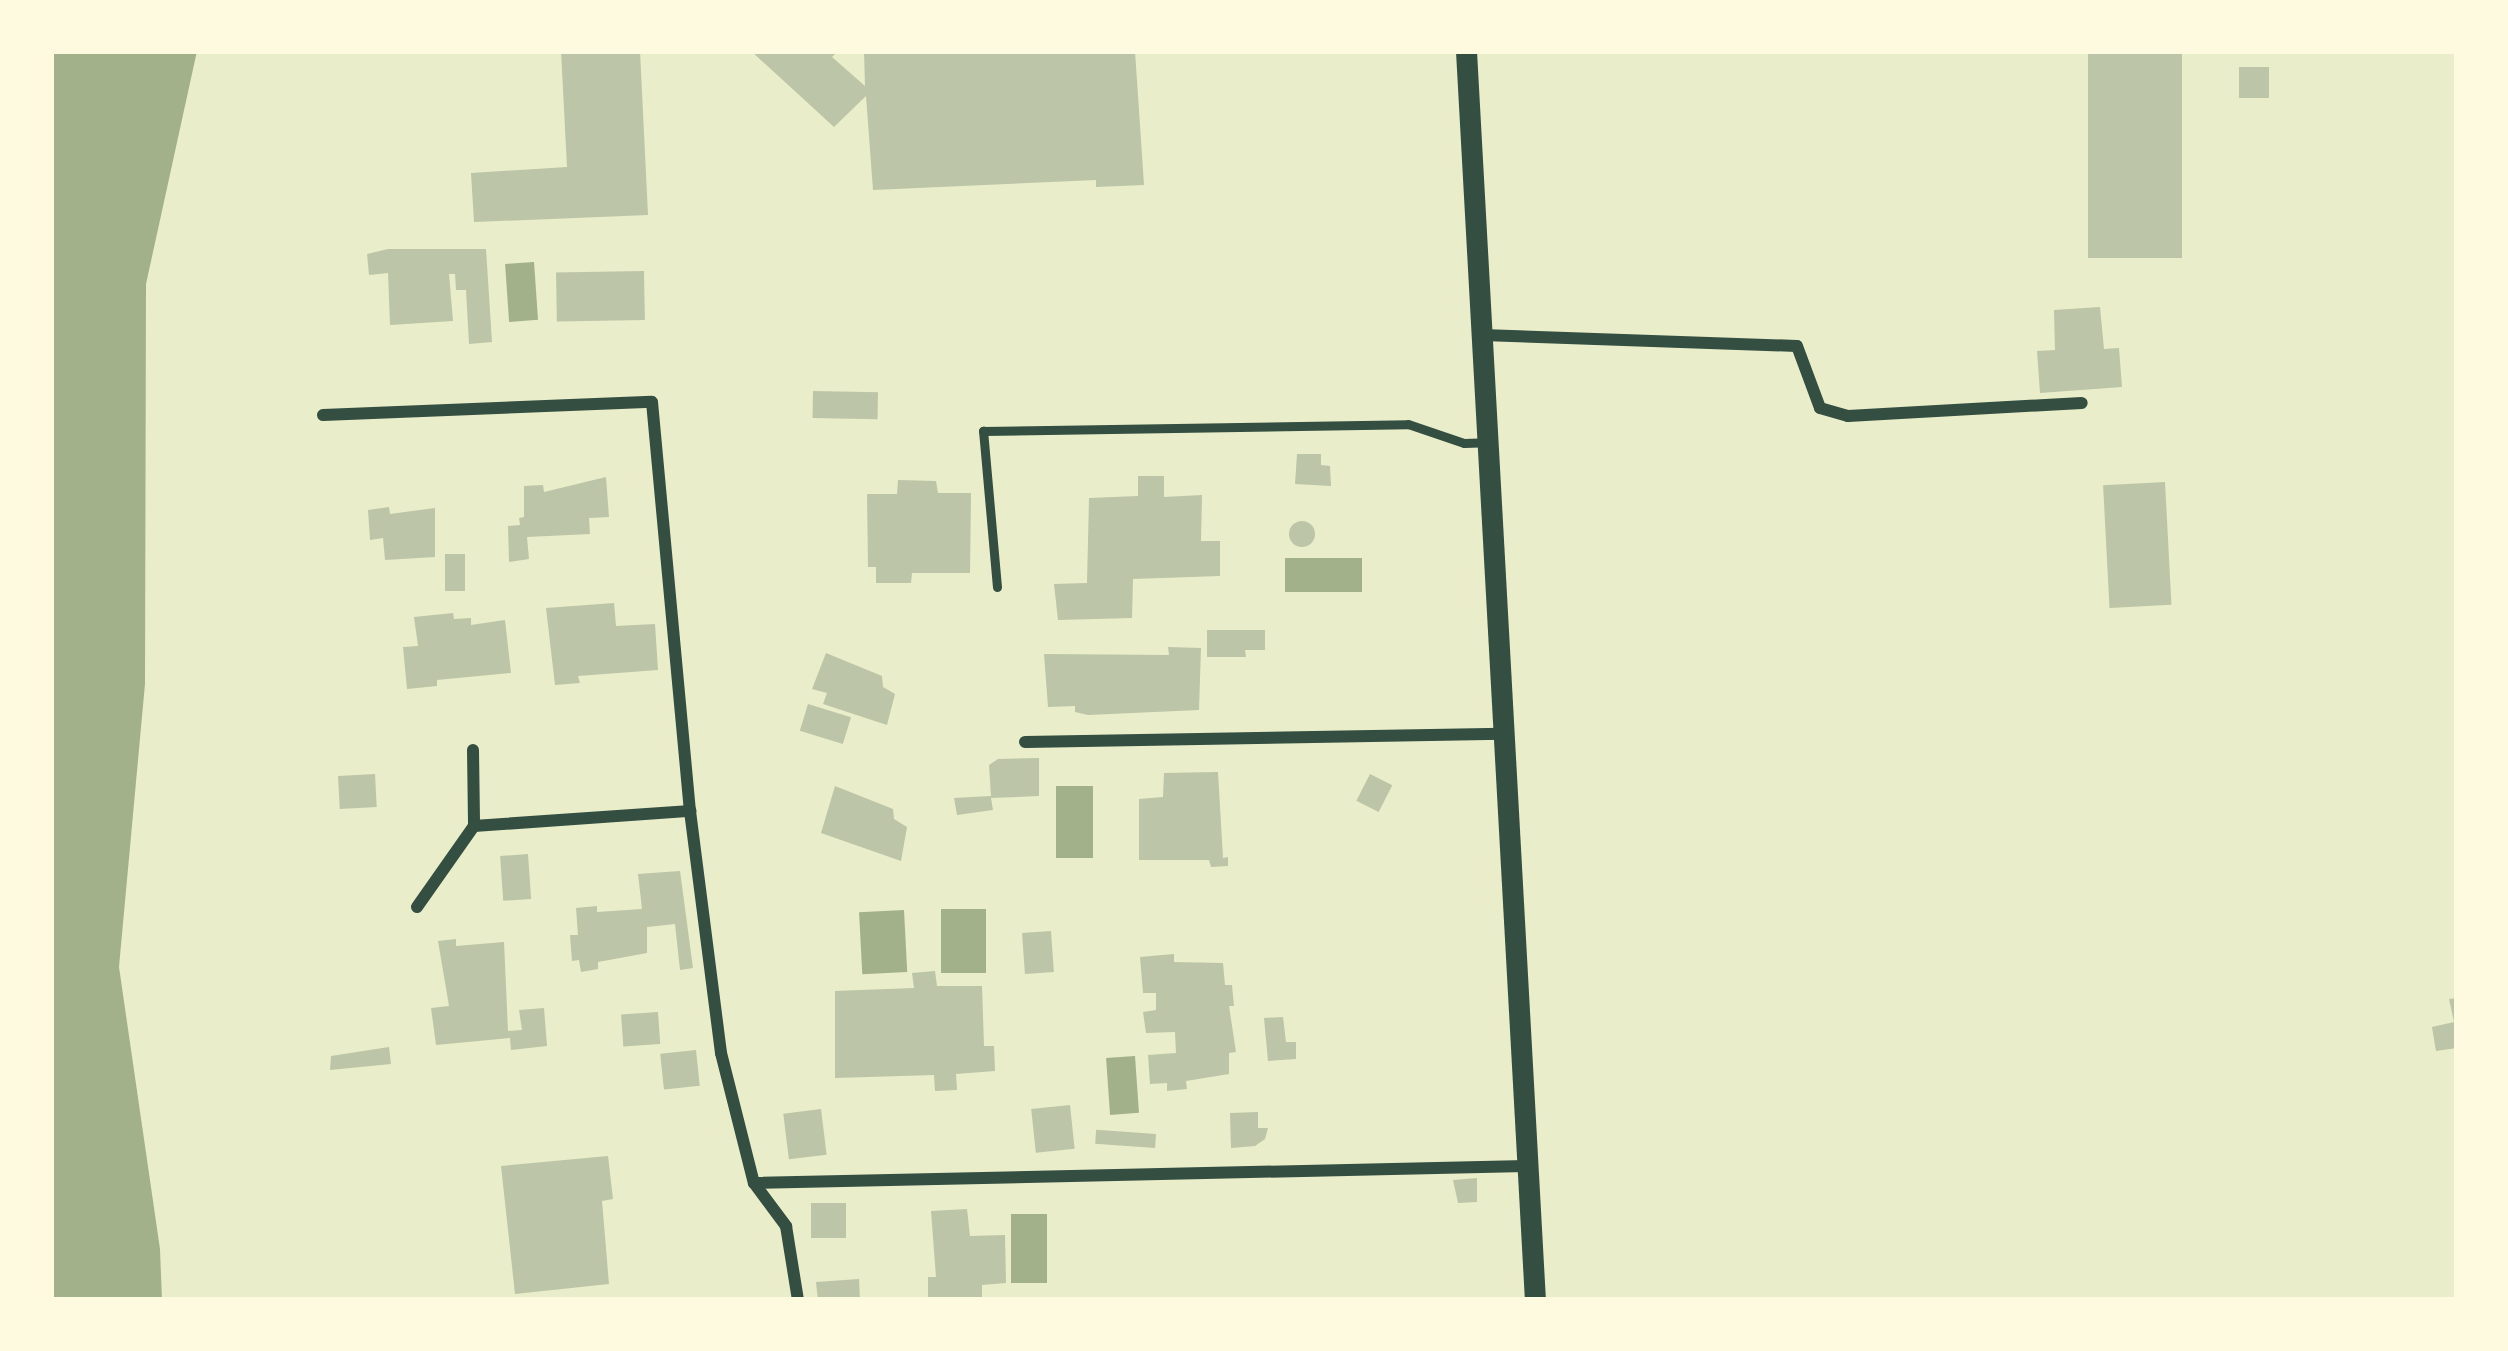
<!DOCTYPE html>
<html>
<head>
<meta charset="utf-8">
<style>
  body { margin:0 }
  #map { position:relative; width:2508px; height:1351px; overflow:hidden; background:#e9edc9; font-family:"Open Sans",sans-serif }
  div>[style] { position:absolute }
  [style*='--x'] { left:calc(var(--x)*1px); top:calc(var(--y)*1px); width:calc(var(--w)*1px); rotate:calc(var(--a)*1deg) }
  .water>* { inset:0; background:#a3b18a; transform-origin:0 0 }
  .building>* { inset:0; background:#bcc5a7; transform-origin:0 0 }
  .round { border-radius:50% }
  .service>* { height:9px; margin:-4.5px; padding:0 4.5px; transform-origin:4.5px; border-radius:4.5px; background:#344e41 }
  .minor>* { height:12px; margin:-6px; padding:0 6px; transform-origin:6px; border-radius:6px; background:#344e41 }
  .tertiary>* { height:21px; margin:-10.5px; padding:0 10.5px; transform-origin:10.5px; border-radius:10.5px; background:#344e41 }
  span { translate:-50% -50%; white-space:nowrap; text-align:center; line-height:1.15; -webkit-text-stroke:12px #fefae0; paint-order:stroke }
  .frame { position:absolute; inset:0; border:54px solid #fefae0; pointer-events:none }
</style>
</head>
<body>
<div id="map">
  <div class="water">
    <div style="clip-path:polygon(51px 51px,197px 51px,146px 284px,145px 684px,119px 967px,160px 1249px,162px 1300px,51px 1300px)"></div>
    <div style="left:534px;top:262px;width:58px;height:29px;rotate:86deg"></div>
    <div style="left:1362px;top:558px;width:34px;height:77px;rotate:90deg"></div>
    <div style="left:1056px;top:786px;width:37px;height:72px"></div>
    <div style="left:941px;top:909px;width:45px;height:64px"></div>
    <div style="left:904px;top:910px;width:62px;height:45px;rotate:87deg"></div>
    <div style="left:1135px;top:1056px;width:57px;height:29px;rotate:86deg"></div>
    <div style="left:1011px;top:1214px;width:36px;height:69px"></div>
  </div>
  <div class="building">
    <div style="clip-path:polygon(561px 51px,640px 51px,648px 215px,474px 222px,471px 173px,567px 167px)"></div>
    <div style="clip-path:polygon(751px 51px,838px 51px,832px 57px,865px 86px,864px 51px,1135px 51px,1144px 185px,1096px 187px,1096px 180px,873px 190px,866px 96px,834px 127px)"></div>
    <div style="left:2088px;top:51px;width:94px;height:207px"></div>
    <div style="left:2239px;top:67px;width:30px;height:31px"></div>
    <div style="clip-path:polygon(388px 249px,486px 249px,492px 342px,469px 344px,466px 290px,456px 290px,455px 274px,449px 274px,453px 321px,390px 325px,388px 273px,369px 275px,367px 254px)"></div>
    <div style="left:644px;top:271px;width:49px;height:88px;rotate:89deg"></div>
    <div style="clip-path:polygon(2100px 307px,2104px 349px,2119px 348px,2122px 387px,2040px 393px,2037px 351px,2055px 350px,2054px 310px)"></div>
    <div style="left:813px;top:391px;width:65px;height:27px;rotate:1deg"></div>
    <div style="clip-path:polygon(1297px 454px,1321px 454px,1321px 465px,1330px 466px,1331px 486px,1295px 484px)"></div>
    <div style="clip-path:polygon(1138px 476px,1164px 476px,1164px 497px,1202px 495px,1201px 541px,1220px 541px,1220px 576px,1133px 579px,1132px 618px,1058px 620px,1054px 584px,1087px 583px,1089px 498px,1138px 496px)"></div>
    <div style="clip-path:polygon(606px 477px,609px 517px,589px 518px,590px 534px,527px 537px,529px 559px,509px 562px,508px 526px,520px 525px,519px 518px,524px 517px,524px 486px,543px 485px,544px 492px)"></div>
    <div style="clip-path:polygon(898px 480px,936px 481px,938px 493px,971px 493px,970px 573px,912px 573px,911px 583px,876px 583px,876px 567px,868px 567px,867px 494px,897px 494px)"></div>
    <div style="left:2165px;top:482px;width:123px;height:62px;rotate:87deg"></div>
    <div style="clip-path:polygon(389px 507px,390px 514px,435px 508px,435px 557px,385px 560px,383px 538px,370px 540px,368px 510px)"></div>
    <div class="round" style="left:1289px;top:521px;width:26px;height:26px"></div>
    <div style="left:445px;top:554px;width:20px;height:37px"></div>
    <div style="clip-path:polygon(614px 603px,616px 626px,655px 624px,658px 670px,578px 676px,580px 683px,555px 685px,546px 608px)"></div>
    <div style="clip-path:polygon(453px 613px,454px 619px,471px 618px,471px 625px,505px 620px,511px 673px,437px 680px,437px 686px,407px 689px,403px 647px,418px 646px,414px 617px)"></div>
    <div style="clip-path:polygon(1207px 630px,1265px 630px,1265px 650px,1245px 650px,1246px 657px,1207px 657px)"></div>
    <div style="clip-path:polygon(1168px 647px,1201px 648px,1199px 710px,1088px 715px,1075px 712px,1075px 706px,1048px 707px,1044px 654px,1169px 655px)"></div>
    <div style="clip-path:polygon(826px 653px,882px 676px,883px 687px,895px 694px,887px 725px,823px 704px,827px 693px,812px 689px)"></div>
    <div style="left:808px;top:704px;width:45px;height:28px;rotate:17deg"></div>
    <div style="clip-path:polygon(1039px 758px,1039px 796px,991px 798px,993px 810px,957px 815px,954px 798px,991px 796px,989px 765px,998px 759px)"></div>
    <div style="clip-path:polygon(1218px 772px,1223px 858px,1228px 857px,1228px 866px,1211px 867px,1209px 860px,1139px 860px,1139px 799px,1163px 797px,1164px 773px)"></div>
    <div style="left:375px;top:774px;width:33px;height:37px;rotate:87deg"></div>
    <div style="left:1370px;top:774px;width:25px;height:30px;rotate:27deg"></div>
    <div style="clip-path:polygon(835px 786px,893px 809px,894px 819px,907px 827px,901px 861px,821px 833px)"></div>
    <div style="left:528px;top:854px;width:45px;height:28px;rotate:86deg"></div>
    <div style="clip-path:polygon(680px 871px,693px 968px,680px 970px,675px 924px,647px 927px,647px 953px,598px 962px,598px 969px,581px 972px,579px 960px,572px 961px,570px 935px,578px 935px,576px 908px,597px 906px,597px 912px,642px 909px,638px 874px)"></div>
    <div style="left:1051px;top:931px;width:41px;height:29px;rotate:86deg"></div>
    <div style="clip-path:polygon(456px 939px,456px 946px,504px 942px,508px 1031px,522px 1030px,519px 1010px,544px 1008px,547px 1046px,511px 1050px,510px 1038px,436px 1045px,431px 1008px,449px 1006px,438px 941px)"></div>
    <div style="clip-path:polygon(1174px 954px,1174px 962px,1223px 963px,1225px 985px,1232px 985px,1234px 1006px,1229px 1006px,1236px 1052px,1229px 1053px,1229px 1074px,1186px 1081px,1187px 1089px,1167px 1091px,1167px 1083px,1150px 1084px,1148px 1055px,1176px 1053px,1175px 1032px,1146px 1033px,1143px 1012px,1156px 1010px,1156px 993px,1143px 993px,1140px 957px)"></div>
    <div style="clip-path:polygon(935px 971px,937px 986px,982px 986px,984px 1046px,994px 1046px,995px 1071px,956px 1074px,957px 1090px,935px 1091px,934px 1075px,835px 1078px,835px 991px,914px 988px,912px 973px)"></div>
    <div style="clip-path:polygon(2457px 998px,2457px 1048px,2436px 1051px,2432px 1027px,2454px 1022px,2449px 999px)"></div>
    <div style="left:658px;top:1012px;width:32px;height:37px;rotate:86deg"></div>
    <div style="clip-path:polygon(1283px 1017px,1286px 1042px,1296px 1042px,1296px 1059px,1268px 1061px,1264px 1018px)"></div>
    <div style="clip-path:polygon(389px 1047px,391px 1064px,330px 1070px,331px 1056px)"></div>
    <div style="left:696px;top:1050px;width:36px;height:36px;rotate:84deg"></div>
    <div style="left:1070px;top:1105px;width:44px;height:39px;rotate:84deg"></div>
    <div style="left:821px;top:1109px;width:46px;height:38px;rotate:83deg"></div>
    <div style="clip-path:polygon(1258px 1112px,1258px 1128px,1268px 1128px,1265px 1139px,1255px 1146px,1231px 1148px,1230px 1113px)"></div>
    <div style="left:1156px;top:1134px;width:14px;height:60px;rotate:94deg"></div>
    <div style="clip-path:polygon(608px 1156px,613px 1199px,602px 1201px,609px 1284px,515px 1294px,501px 1166px)"></div>
    <div style="clip-path:polygon(1477px 1178px,1477px 1202px,1458px 1203px,1453px 1180px)"></div>
    <div style="left:811px;top:1203px;width:35px;height:35px"></div>
    <div style="clip-path:polygon(967px 1209px,970px 1236px,1005px 1235px,1006px 1283px,982px 1285px,982px 1300px,928px 1300px,928px 1277px,936px 1277px,931px 1211px)"></div>
    <div style="clip-path:polygon(859px 1279px,860px 1300px,818px 1300px,816px 1282px)"></div>
  </div>
  <div class="service">
    <div style="--x:997;--y:587;--w:157;--a:-95.1"></div>
    <div style="--x:983;--y:431;--w:425;--a:-0.9"></div>
    <div style="--x:1408;--y:424;--w:59;--a:18.7"></div>
    <div style="--x:1464;--y:443;--w:23;--a:-2"></div>
  </div>
  <div class="minor">
    <div style="--x:1482;--y:335;--w:315;--a:2"></div>
    <div style="--x:1797;--y:346;--w:66;--a:69.6"></div>
    <div style="--x:1820;--y:408;--w:29;--a:16"></div>
    <div style="--x:1848;--y:416;--w:234;--a:-3.2"></div>
    <div style="--x:323;--y:415;--w:329;--a:-2.3"></div>
    <div style="--x:652;--y:402;--w:411;--a:84.7"></div>
    <div style="--x:690;--y:811;--w:244;--a:82.7"></div>
    <div style="--x:721;--y:1053;--w:134;--a:75.8"></div>
    <div style="--x:754;--y:1183;--w:54;--a:53.3"></div>
    <div style="--x:786;--y:1226;--w:75;--a:80.8"></div>
    <div style="--x:1025;--y:742;--w:478;--a:-1"></div>
    <div style="--x:473;--y:750;--w:76;--a:89.2"></div>
    <div style="--x:474;--y:826;--w:217;--a:-4"></div>
    <div style="--x:417;--y:907;--w:99;--a:-54.9"></div>
    <div style="--x:754;--y:1183;--w:772;--a:-1.26"></div>
  </div>
  <div class="tertiary">
    <div style="--x:1466;--y:51;--w:1251;--a:86.84"></div>
  </div>
  <div class="frame"></div>
</div>
</body>
</html>
